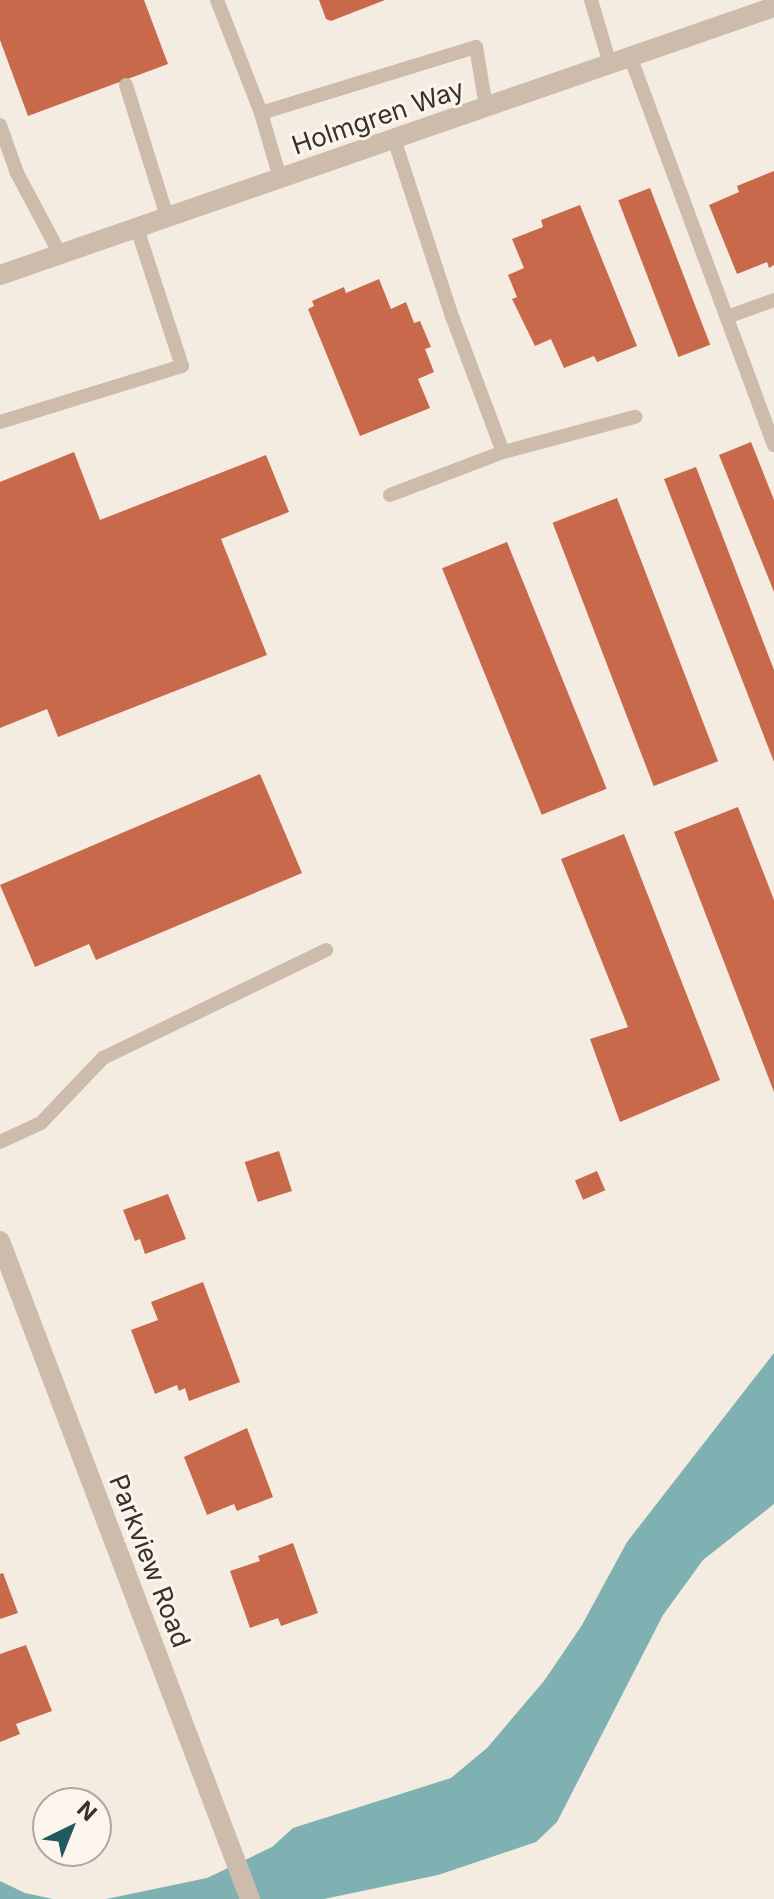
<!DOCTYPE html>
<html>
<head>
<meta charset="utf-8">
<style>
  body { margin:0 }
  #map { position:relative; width:774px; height:1899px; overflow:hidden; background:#f4ebe1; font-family:Inter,sans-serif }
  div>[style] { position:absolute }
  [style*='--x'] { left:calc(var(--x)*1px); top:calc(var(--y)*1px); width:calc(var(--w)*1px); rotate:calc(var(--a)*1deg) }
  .water>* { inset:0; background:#7fb0b2 }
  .building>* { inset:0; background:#c8694b; transform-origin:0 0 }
  .service>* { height:14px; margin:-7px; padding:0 7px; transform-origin:7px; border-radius:7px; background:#cdbbac }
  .minor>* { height:20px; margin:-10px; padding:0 10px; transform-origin:10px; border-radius:10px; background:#cdbbac }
  .tertiary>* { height:20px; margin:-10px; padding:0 10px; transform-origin:10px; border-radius:10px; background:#cdbbac }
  span { translate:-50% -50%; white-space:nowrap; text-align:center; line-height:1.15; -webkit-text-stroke:6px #fbf5ee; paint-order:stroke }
  .street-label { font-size:26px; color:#3b302b }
  .north { position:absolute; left:32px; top:1787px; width:80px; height:80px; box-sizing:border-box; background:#fbf5ee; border:2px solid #aea6a0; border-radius:50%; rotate:43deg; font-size:22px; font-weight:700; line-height:32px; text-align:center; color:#3b302b }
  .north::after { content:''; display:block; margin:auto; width:28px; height:36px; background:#1f5a5e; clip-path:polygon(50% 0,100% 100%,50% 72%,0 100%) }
</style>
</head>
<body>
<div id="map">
  <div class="water">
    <div style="clip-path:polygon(774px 1353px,774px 1504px,703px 1560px,663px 1615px,557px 1822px,536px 1842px,438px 1875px,324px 1899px,106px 1899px,207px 1878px,272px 1847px,293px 1828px,451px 1778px,487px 1748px,544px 1681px,582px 1625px,627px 1542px)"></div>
    <div style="clip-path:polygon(0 1881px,25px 1893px,53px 1899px,0 1899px)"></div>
  </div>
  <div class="building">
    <div style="clip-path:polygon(0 0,144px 0,168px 64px,28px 116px,0 40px)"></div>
    <div style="clip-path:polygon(319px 0,385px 0,331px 21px,326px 19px)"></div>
    <div style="clip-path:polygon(774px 171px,774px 265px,769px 268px,767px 262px,737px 274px,709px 205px,739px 192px,737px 186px)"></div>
    <div style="left:650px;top:188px;width:168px;height:34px;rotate:69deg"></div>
    <div style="clip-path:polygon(580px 205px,637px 346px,597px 362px,594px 356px,564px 368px,551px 339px,535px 346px,512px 299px,517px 297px,508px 275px,524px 268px,512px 239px,543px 227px,541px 220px)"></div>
    <div style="clip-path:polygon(379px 279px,391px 309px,406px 302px,414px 323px,420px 321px,431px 347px,425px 349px,434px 372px,418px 379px,430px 408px,360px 436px,308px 309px,314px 306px,312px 301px,344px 287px,346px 293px)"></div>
    <div style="clip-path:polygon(751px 442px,774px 500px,774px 592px,719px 455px)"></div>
    <div style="clip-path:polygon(74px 452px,100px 520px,266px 455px,289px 512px,221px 539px,267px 655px,58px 737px,47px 709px,0 728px,0 482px)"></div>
    <div style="clip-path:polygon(696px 467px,774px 670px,774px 762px,664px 479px)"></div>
    <div style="left:617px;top:498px;width:282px;height:69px;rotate:69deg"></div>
    <div style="left:507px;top:542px;width:266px;height:70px;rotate:68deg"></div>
    <div style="clip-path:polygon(260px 774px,302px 873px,96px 960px,89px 944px,35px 967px,0 885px)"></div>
    <div style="clip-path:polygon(738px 807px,774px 900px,774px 1092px,674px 832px)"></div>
    <div style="clip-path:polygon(624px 834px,720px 1080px,620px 1122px,590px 1039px,628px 1027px,561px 859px)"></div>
    <div style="left:279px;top:1151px;width:42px;height:36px;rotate:72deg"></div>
    <div style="left:597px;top:1171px;width:21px;height:24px;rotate:67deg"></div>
    <div style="clip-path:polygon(168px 1194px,186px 1239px,145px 1254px,140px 1239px,135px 1241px,123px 1210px)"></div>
    <div style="clip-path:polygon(203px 1282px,240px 1382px,189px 1401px,185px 1388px,179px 1391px,177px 1385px,155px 1394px,131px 1330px,158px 1320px,151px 1302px)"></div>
    <div style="clip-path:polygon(247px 1428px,273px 1497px,237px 1511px,234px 1504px,207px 1515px,184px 1457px)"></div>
    <div style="clip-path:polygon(293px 1543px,318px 1613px,281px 1626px,278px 1618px,250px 1628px,230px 1571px,260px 1561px,258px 1556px)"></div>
    <div style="clip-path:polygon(3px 1573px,18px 1613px,0 1619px,0 1574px)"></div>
    <div style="clip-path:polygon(26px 1645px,52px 1711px,16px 1724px,20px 1734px,0 1742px,0 1654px)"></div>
  </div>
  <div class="service">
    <div style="--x:217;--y:0;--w:121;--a:68.7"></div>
    <div style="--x:591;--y:0;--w:67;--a:73.5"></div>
    <div style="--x:630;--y:56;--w:415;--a:69.7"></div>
    <div style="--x:126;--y:85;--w:138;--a:72.7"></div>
    <div style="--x:0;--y:125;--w:51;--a:70.5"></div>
    <div style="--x:17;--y:173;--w:92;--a:62"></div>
    <div style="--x:394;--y:139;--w:189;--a:71.9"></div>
    <div style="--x:453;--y:319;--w:142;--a:69.4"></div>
    <div style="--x:503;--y:452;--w:137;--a:-14.9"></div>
    <div style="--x:280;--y:178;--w:68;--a:-106.3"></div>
    <div style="--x:261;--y:113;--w:225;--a:-17.1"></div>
    <div style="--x:476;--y:47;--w:61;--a:80.5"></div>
    <div style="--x:727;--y:317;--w:50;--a:-19.9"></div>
    <div style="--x:0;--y:422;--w:190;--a:-17.1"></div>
    <div style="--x:182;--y:366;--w:145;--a:-108.1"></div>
    <div style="--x:390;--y:495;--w:121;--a:-20.8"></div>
    <div style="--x:0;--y:1142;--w:45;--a:-24.9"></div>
    <div style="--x:41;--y:1123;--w:90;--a:-46.4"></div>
    <div style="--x:103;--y:1058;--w:248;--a:-25.8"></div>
  </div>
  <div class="minor">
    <div style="--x:0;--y:1241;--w:704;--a:69.2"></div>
  </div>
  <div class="tertiary">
    <div style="--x:0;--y:275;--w:819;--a:-19.1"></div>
  </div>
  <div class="street-label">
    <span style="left:378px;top:117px;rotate:-19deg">Holmgren Way</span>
    <span style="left:150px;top:1561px;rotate:69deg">Parkview Road</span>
  </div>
  <div class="north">N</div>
</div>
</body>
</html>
